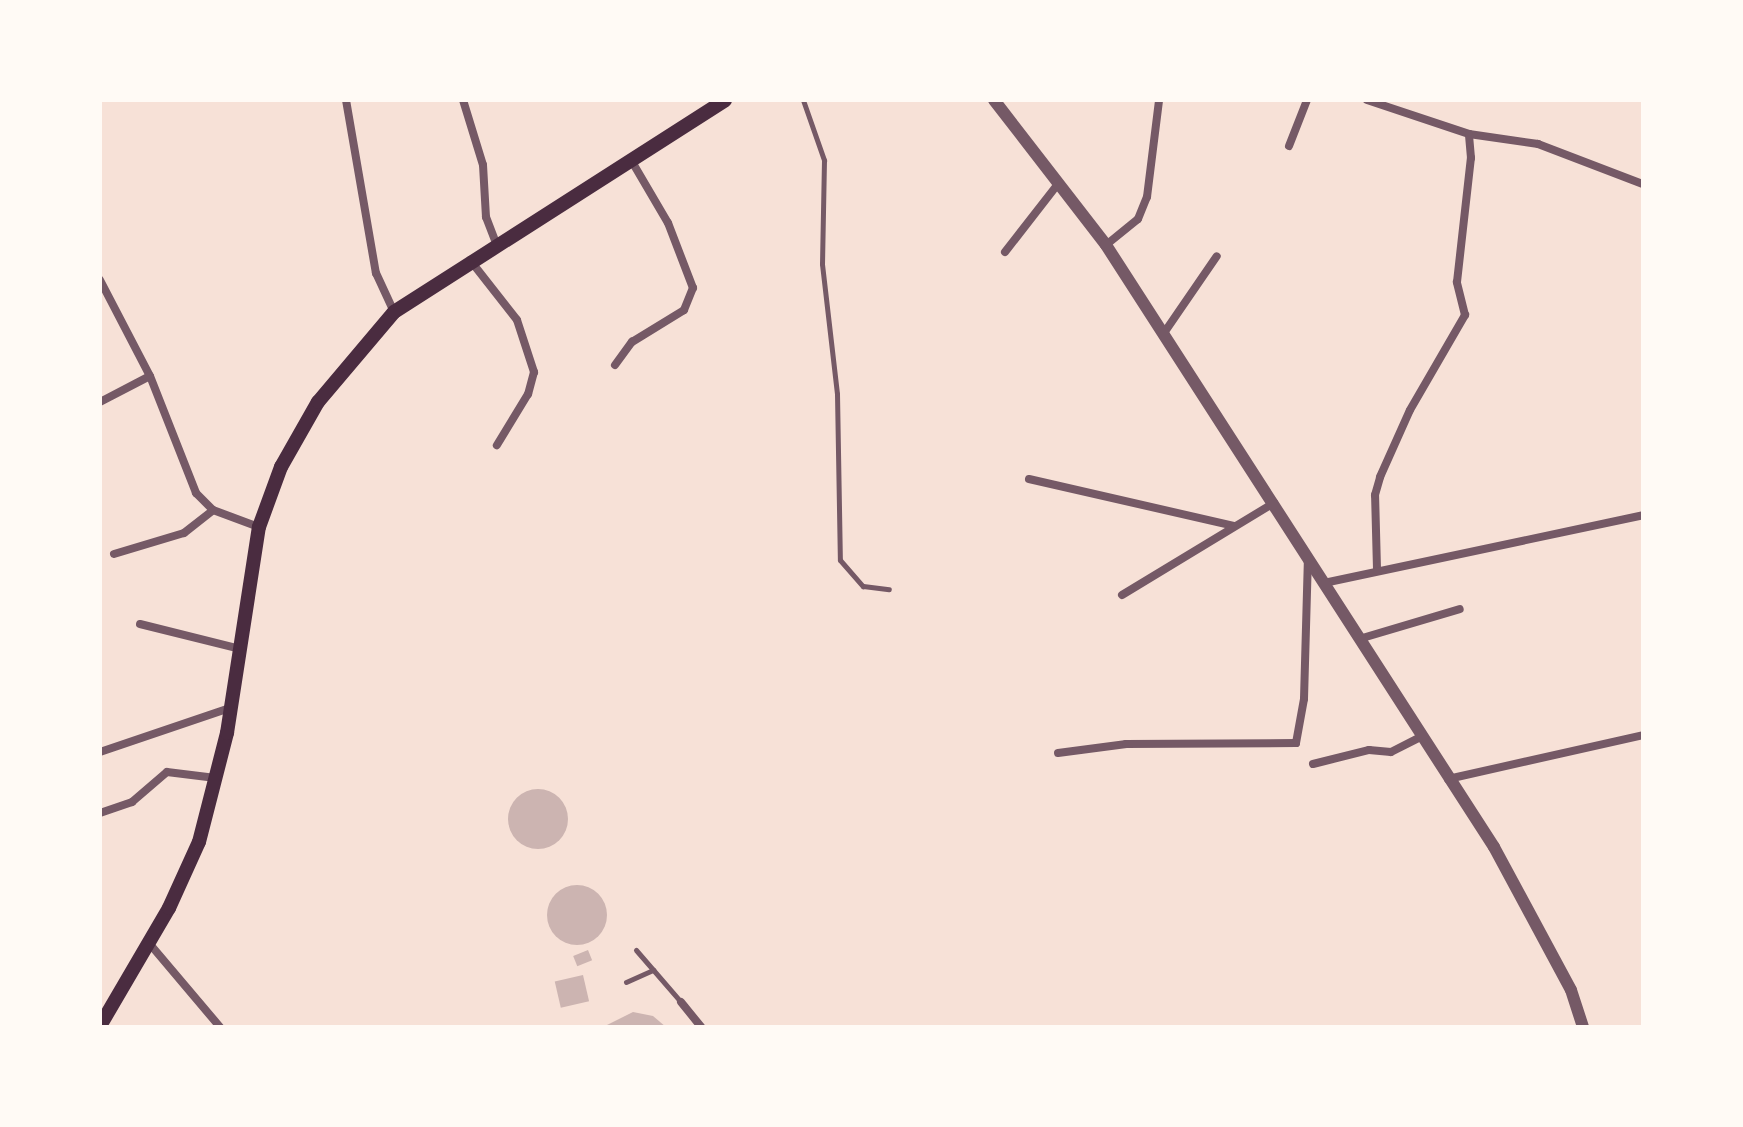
<!DOCTYPE html>
<html>
<head>
<meta charset="utf-8">
<style>
  body { margin:0 }
  #map { position:relative; width:1743px; height:1127px; overflow:hidden; background:#f7e1d7; font-family:Mulish,sans-serif }
  div>[style] { position:absolute }
  [style*='--x'] { left:calc(var(--x)*1px); top:calc(var(--y)*1px); width:calc(var(--w)*1px); rotate:calc(var(--a)*1deg) }
  .building>* { inset:0; background:#ccb4b1; transform-origin:0 0 }
  .round { border-radius:50% }
  .service>* { height:5px; margin:-2.5px; padding:0 2.5px; transform-origin:2.5px; border-radius:2.5px; background:#755966 }
  .minor>* { height:8px; margin:-4px; padding:0 4px; transform-origin:4px; border-radius:4px; background:#755966 }
  .tertiary>* { height:12px; margin:-6px; padding:0 6px; transform-origin:6px; border-radius:6px; background:#755966 }
  .secondary>* { height:14px; margin:-7px; padding:0 7px; transform-origin:7px; border-radius:7px; background:#4a2c40 }
  span { translate:-50% -50%; white-space:nowrap; text-align:center; line-height:1.15; -webkit-text-stroke:6px #fffaf5; paint-order:stroke }
  .frame { position:absolute; inset:0; border:102px solid #fffaf5; pointer-events:none }
</style>
</head>
<body>
<div id="map">
  <div class="building">
    <div class="round" style="left:508px;top:789px;width:60px;height:60px"></div>
    <div class="round" style="left:547px;top:885px;width:60px;height:60px"></div>
    <div style="left:588px;top:950px;width:11px;height:16px;rotate:68deg"></div>
    <div style="left:583px;top:975px;width:27px;height:29px;rotate:77deg"></div>
    <div style="clip-path:polygon(633px 1012px,653px 1016px,666px 1027px,603px 1027px)"></div>
  </div>
  <div class="service">
    <div style="--x:803;--y:100;--w:64;--a:70.7"></div>
    <div style="--x:824;--y:160;--w:104;--a:91.1"></div>
    <div style="--x:822;--y:264;--w:131;--a:83.4"></div>
    <div style="--x:837;--y:394;--w:166;--a:89"></div>
    <div style="--x:840;--y:560;--w:35;--a:49"></div>
    <div style="--x:863;--y:586;--w:26;--a:7"></div>
    <div style="--x:636;--y:950;--w:67;--a:49.2"></div>
    <div style="--x:626;--y:982;--w:30;--a:-24"></div>
  </div>
  <div class="minor">
    <div style="--x:346;--y:100;--w:176;--a:80.2"></div>
    <div style="--x:376;--y:273;--w:43;--a:65.2"></div>
    <div style="--x:463;--y:100;--w:68;--a:72.9"></div>
    <div style="--x:483;--y:165;--w:52;--a:86.7"></div>
    <div style="--x:486;--y:217;--w:28;--a:69"></div>
    <div style="--x:1367;--y:100;--w:108;--a:18.4"></div>
    <div style="--x:1469;--y:134;--w:70;--a:8.2"></div>
    <div style="--x:1538;--y:144;--w:112;--a:20.9"></div>
    <div style="--x:1289;--y:146;--w:49;--a:-68.6"></div>
    <div style="--x:1106;--y:245;--w:41;--a:-39.1"></div>
    <div style="--x:1138;--y:219;--w:24;--a:-68"></div>
    <div style="--x:1147;--y:197;--w:98;--a:-82.9"></div>
    <div style="--x:1005;--y:252;--w:86;--a:-52.1"></div>
    <div style="--x:470;--y:260;--w:76;--a:51.9"></div>
    <div style="--x:517;--y:320;--w:55;--a:71.9"></div>
    <div style="--x:534;--y:372;--w:23;--a:105"></div>
    <div style="--x:528;--y:394;--w:60;--a:121.3"></div>
    <div style="--x:100;--y:280;--w:108;--a:62.5"></div>
    <div style="--x:150;--y:376;--w:126;--a:68.5"></div>
    <div style="--x:196;--y:493;--w:24;--a:45"></div>
    <div style="--x:213;--y:510;--w:49;--a:20.3"></div>
    <div style="--x:1164;--y:333;--w:93;--a:-55.5"></div>
    <div style="--x:615;--y:365;--w:29;--a:-54"></div>
    <div style="--x:632;--y:342;--w:61;--a:-31.6"></div>
    <div style="--x:684;--y:310;--w:24;--a:-68"></div>
    <div style="--x:693;--y:288;--w:70;--a:-111"></div>
    <div style="--x:668;--y:223;--w:73;--a:-120.4"></div>
    <div style="--x:100;--y:402;--w:56;--a:-27.5"></div>
    <div style="--x:1029;--y:479;--w:210;--a:12.9"></div>
    <div style="--x:114;--y:554;--w:73;--a:-16.7"></div>
    <div style="--x:184;--y:533;--w:37;--a:-38"></div>
    <div style="--x:1377;--y:569;--w:74;--a:-91.5"></div>
    <div style="--x:1375;--y:495;--w:19;--a:-74"></div>
    <div style="--x:1380;--y:477;--w:73;--a:-65.9"></div>
    <div style="--x:1410;--y:410;--w:110;--a:-59.9"></div>
    <div style="--x:1465;--y:315;--w:34;--a:-104"></div>
    <div style="--x:1457;--y:282;--w:125;--a:-83.6"></div>
    <div style="--x:1471;--y:158;--w:24;--a:-95"></div>
    <div style="--x:1324;--y:583;--w:326;--a:-12"></div>
    <div style="--x:1122;--y:595;--w:178;--a:-31.2"></div>
    <div style="--x:140;--y:624;--w:103;--a:14"></div>
    <div style="--x:1359;--y:639;--w:105;--a:-16.5"></div>
    <div style="--x:100;--y:752;--w:137;--a:-18.7"></div>
    <div style="--x:1058;--y:753;--w:69;--a:-7.5"></div>
    <div style="--x:1126;--y:744;--w:170;--a:-0.3"></div>
    <div style="--x:1296;--y:743;--w:45;--a:-79.7"></div>
    <div style="--x:1304;--y:699;--w:140;--a:-88.4"></div>
    <div style="--x:1313;--y:764;--w:58;--a:-14"></div>
    <div style="--x:1369;--y:750;--w:22;--a:5"></div>
    <div style="--x:1391;--y:752;--w:34;--a:-27"></div>
    <div style="--x:1448;--y:779;--w:200;--a:-12.7"></div>
    <div style="--x:100;--y:813;--w:34;--a:-19"></div>
    <div style="--x:132;--y:802;--w:46;--a:-40.6"></div>
    <div style="--x:167;--y:772;--w:49;--a:7"></div>
    <div style="--x:149;--y:943;--w:110;--a:49.8"></div>
    <div style="--x:681;--y:1002;--w:32;--a:51"></div>
  </div>
  <div class="tertiary">
    <div style="--x:994;--y:100;--w:183;--a:52.3"></div>
    <div style="--x:1106;--y:245;--w:716;--a:57.2"></div>
    <div style="--x:1494;--y:847;--w:162;--a:61.7"></div>
    <div style="--x:1571;--y:990;--w:39;--a:72"></div>
  </div>
  <div class="secondary">
    <div style="--x:100;--y:1026;--w:137;--a:-59.7"></div>
    <div style="--x:169;--y:908;--w:72;--a:-65.6"></div>
    <div style="--x:199;--y:842;--w:113;--a:-75.6"></div>
    <div style="--x:227;--y:733;--w:208;--a:-81.2"></div>
    <div style="--x:259;--y:527;--w:64;--a:-69.9"></div>
    <div style="--x:281;--y:467;--w:75;--a:-60.4"></div>
    <div style="--x:318;--y:402;--w:118;--a:-49.8"></div>
    <div style="--x:394;--y:312;--w:393;--a:-32.6"></div>
  </div>
  <div class="frame"></div>
</div>
</body>
</html>
